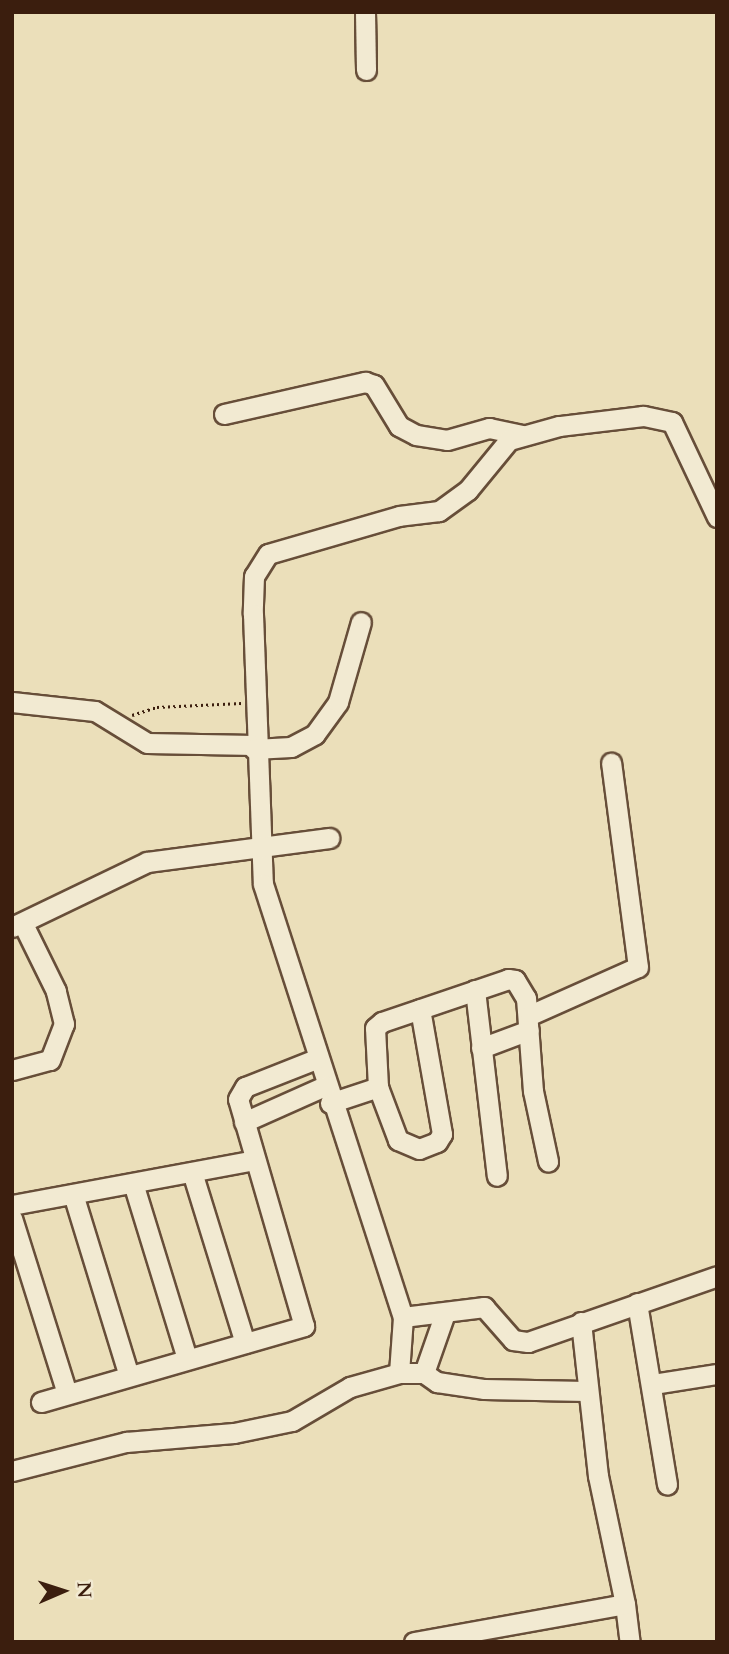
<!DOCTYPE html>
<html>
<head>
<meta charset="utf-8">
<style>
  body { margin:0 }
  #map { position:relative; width:729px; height:1654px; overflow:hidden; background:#ebdfba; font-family:Cardo,serif }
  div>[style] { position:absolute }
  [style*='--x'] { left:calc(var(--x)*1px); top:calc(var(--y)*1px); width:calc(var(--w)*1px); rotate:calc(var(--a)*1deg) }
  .path>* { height:2.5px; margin-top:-1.25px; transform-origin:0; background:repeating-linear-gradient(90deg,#3b1e0e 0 2px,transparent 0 5.5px) }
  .roads { filter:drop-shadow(2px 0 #674e39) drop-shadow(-2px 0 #674e39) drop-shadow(0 2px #674e39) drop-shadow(0 -2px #674e39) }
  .minor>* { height:19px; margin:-9.5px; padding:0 9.5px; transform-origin:9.5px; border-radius:9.5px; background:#f2ead2 }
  span { translate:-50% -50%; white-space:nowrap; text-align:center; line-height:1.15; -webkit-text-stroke:5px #f2ead2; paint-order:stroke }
  .frame { position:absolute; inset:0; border:14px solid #3b1e0e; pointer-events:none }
  .north { position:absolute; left:28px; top:1556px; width:70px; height:70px; -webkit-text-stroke:5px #f2ead2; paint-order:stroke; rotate:87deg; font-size:19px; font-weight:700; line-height:28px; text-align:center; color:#3b1e0e }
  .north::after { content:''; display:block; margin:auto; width:24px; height:32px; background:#3b1e0e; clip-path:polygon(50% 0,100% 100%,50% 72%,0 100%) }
</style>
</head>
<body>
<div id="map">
  <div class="path">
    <div style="--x:132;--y:715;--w:26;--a:-18"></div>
    <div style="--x:157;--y:707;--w:85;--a:-2.7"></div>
  </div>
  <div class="roads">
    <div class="minor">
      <div style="--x:365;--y:12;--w:58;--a:89"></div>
      <div style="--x:224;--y:414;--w:145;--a:-12.8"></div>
      <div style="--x:365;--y:382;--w:9;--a:18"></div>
      <div style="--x:374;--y:385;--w:48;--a:58.6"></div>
      <div style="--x:399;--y:426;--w:19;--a:28"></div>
      <div style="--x:416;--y:435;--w:31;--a:9"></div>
      <div style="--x:447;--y:440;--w:44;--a:-15.9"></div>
      <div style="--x:489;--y:428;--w:34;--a:12"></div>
      <div style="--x:717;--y:517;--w:105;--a:-115.3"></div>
      <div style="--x:672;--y:422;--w:30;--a:-168"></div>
      <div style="--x:643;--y:416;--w:85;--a:173.2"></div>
      <div style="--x:559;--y:426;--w:52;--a:164.4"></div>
      <div style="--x:509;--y:440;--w:65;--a:129.4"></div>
      <div style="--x:468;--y:490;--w:36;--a:144"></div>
      <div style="--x:439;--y:511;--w:40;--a:172.9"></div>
      <div style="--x:399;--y:516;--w:136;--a:163.8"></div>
      <div style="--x:268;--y:554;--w:26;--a:122"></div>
      <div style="--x:254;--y:576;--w:38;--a:92"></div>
      <div style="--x:253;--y:614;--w:270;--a:87.9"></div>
      <div style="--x:263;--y:884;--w:455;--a:72.1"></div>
      <div style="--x:403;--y:1317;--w:82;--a:-7"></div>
      <div style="--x:484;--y:1307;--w:44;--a:48.7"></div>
      <div style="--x:513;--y:1340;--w:15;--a:8"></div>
      <div style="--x:528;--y:1342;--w:200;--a:-19.2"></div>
      <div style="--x:12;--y:702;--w:83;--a:6.2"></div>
      <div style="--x:95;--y:711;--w:61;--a:31.6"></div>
      <div style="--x:147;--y:743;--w:107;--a:1.1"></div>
      <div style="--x:254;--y:749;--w:37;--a:-3"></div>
      <div style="--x:291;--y:747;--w:27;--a:-28"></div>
      <div style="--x:315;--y:734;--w:39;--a:-54"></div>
      <div style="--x:338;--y:702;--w:83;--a:-74"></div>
      <div style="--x:12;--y:927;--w:150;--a:-25.7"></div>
      <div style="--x:147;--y:862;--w:184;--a:-7.5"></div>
      <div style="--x:475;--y:990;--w:187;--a:83.3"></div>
      <div style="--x:420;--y:1009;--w:127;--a:80"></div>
      <div style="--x:442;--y:1134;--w:9;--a:122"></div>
      <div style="--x:437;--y:1142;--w:19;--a:159"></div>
      <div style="--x:419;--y:1149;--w:23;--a:-157"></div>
      <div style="--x:398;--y:1140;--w:57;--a:-110.7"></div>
      <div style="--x:378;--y:1087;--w:59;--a:-92.9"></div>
      <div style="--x:375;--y:1028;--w:9;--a:-41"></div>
      <div style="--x:382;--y:1022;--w:133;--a:-18.8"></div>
      <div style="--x:508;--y:979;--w:7;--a:8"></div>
      <div style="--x:515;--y:980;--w:21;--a:59"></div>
      <div style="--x:526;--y:998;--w:93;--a:85.7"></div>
      <div style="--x:533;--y:1091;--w:72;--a:77.9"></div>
      <div style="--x:530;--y:1015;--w:118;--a:-24"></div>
      <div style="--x:638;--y:967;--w:206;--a:-97.5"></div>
      <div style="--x:481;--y:1048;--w:51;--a:-20.6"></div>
      <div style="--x:12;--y:1070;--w:39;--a:-15"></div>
      <div style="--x:50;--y:1060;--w:39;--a:-69"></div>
      <div style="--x:64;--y:1024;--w:34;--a:-104"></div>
      <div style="--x:56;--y:991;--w:75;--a:-116.2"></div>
      <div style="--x:330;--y:1103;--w:51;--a:-18.4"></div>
      <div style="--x:244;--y:1122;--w:89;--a:-24"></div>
      <div style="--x:192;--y:1172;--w:179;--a:72.8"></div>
      <div style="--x:133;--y:1183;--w:184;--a:72.9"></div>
      <div style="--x:73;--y:1194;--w:190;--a:72.9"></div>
      <div style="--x:12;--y:1205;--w:247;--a:-10.5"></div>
      <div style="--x:12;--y:1218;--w:184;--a:72.6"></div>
      <div style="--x:637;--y:1303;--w:184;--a:80.6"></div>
      <div style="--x:445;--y:1313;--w:64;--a:109.3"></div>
      <div style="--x:424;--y:1373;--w:16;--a:35"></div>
      <div style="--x:437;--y:1382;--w:48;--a:8.5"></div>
      <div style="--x:484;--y:1389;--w:102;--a:1.1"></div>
      <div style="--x:399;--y:1373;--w:56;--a:-85.9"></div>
      <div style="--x:653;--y:1384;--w:65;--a:-8.9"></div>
      <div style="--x:41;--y:1402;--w:274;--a:-16.1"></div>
      <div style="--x:304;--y:1326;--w:236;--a:-106.2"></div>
      <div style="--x:238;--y:1099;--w:14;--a:-60"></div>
      <div style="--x:245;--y:1087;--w:76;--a:-21.5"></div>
      <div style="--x:12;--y:1471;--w:118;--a:-14.3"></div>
      <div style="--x:126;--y:1442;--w:108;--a:-4.8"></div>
      <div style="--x:234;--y:1433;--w:59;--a:-11.7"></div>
      <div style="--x:292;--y:1421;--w:67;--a:-30.4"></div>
      <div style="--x:350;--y:1387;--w:51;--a:-15.9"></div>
      <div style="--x:399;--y:1373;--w:25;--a:0"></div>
      <div style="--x:625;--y:1604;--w:38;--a:83"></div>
      <div style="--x:414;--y:1642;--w:214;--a:-10.2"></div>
      <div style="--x:625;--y:1604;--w:131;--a:-101.9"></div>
      <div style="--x:598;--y:1476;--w:155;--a:-96.3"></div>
    </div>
  </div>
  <div class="frame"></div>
  <div class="north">N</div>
</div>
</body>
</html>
